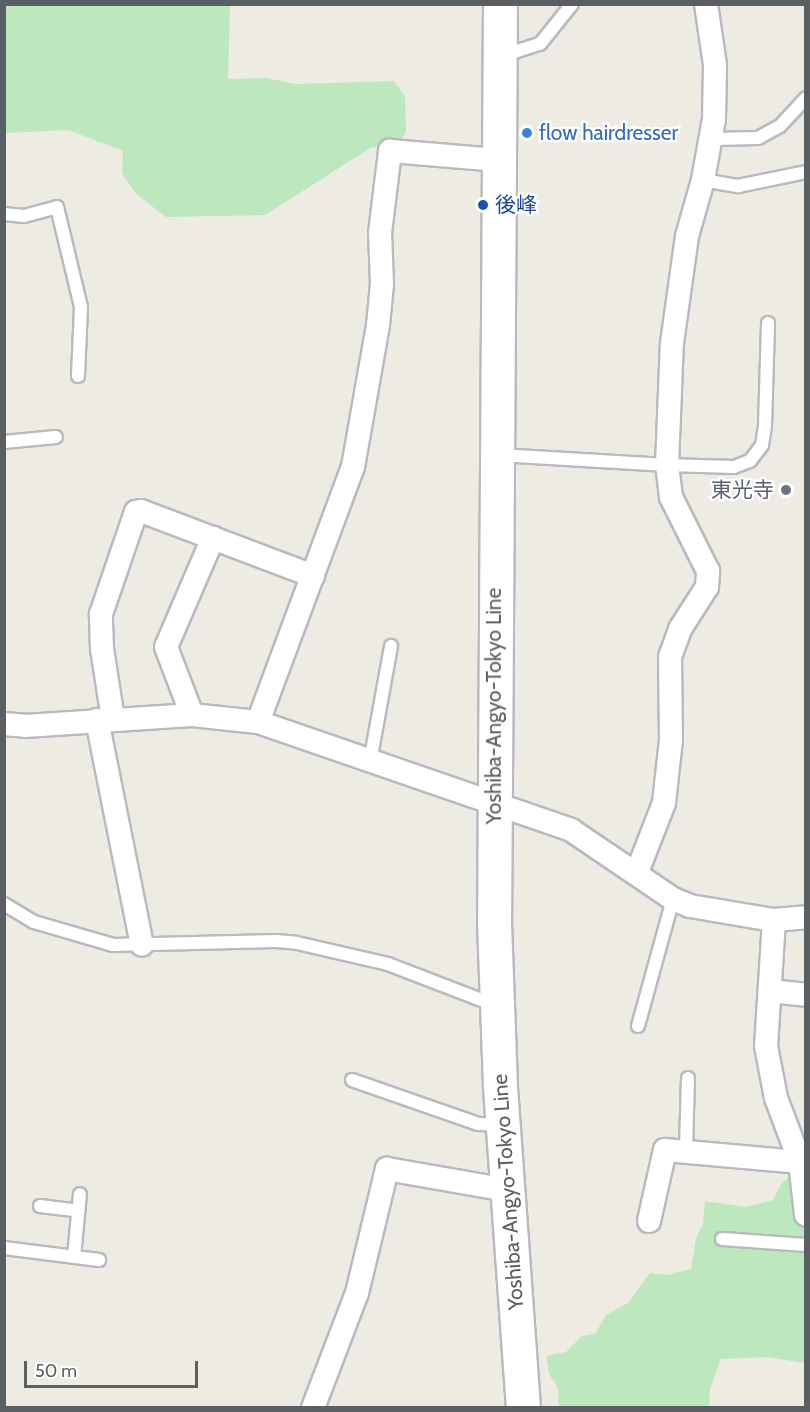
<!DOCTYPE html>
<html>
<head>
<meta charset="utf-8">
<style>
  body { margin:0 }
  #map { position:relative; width:810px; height:1412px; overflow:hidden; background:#eeece2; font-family:Cabin,"Noto Sans JP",sans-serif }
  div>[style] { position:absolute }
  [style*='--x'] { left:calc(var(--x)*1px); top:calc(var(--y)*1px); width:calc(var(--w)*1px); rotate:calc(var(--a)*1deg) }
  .green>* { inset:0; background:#bde7bd }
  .roads { filter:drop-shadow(2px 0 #b7babf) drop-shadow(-2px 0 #b7babf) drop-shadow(0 2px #b7babf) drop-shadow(0 -2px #b7babf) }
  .lane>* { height:12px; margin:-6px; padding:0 6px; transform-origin:6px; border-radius:6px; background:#fff }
  .street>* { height:22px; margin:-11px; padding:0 11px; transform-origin:11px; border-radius:11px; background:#fff }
  .secondary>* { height:33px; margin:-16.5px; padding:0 16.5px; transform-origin:16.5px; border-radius:16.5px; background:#fff }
  .dots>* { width:16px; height:16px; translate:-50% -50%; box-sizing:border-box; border:3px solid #fff; border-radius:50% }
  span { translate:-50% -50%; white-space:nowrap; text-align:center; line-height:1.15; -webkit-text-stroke:4.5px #fff; paint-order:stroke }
  .shop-label { font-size:21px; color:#366cbe }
  .left { translate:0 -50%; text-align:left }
  .transit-label { font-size:21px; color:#164399 }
  .worship-label { font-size:21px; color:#5b616d }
  .right { translate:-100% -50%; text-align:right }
  .street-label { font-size:21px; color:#5a5f64 }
  .frame { position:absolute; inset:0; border:6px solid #5a5f64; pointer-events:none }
  .scale { position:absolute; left:24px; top:1361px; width:174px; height:27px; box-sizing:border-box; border:3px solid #5a5f64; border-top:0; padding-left:8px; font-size:18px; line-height:21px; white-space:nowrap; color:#5a5f64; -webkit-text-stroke:4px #fff; paint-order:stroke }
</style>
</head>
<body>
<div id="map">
  <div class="green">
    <div style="clip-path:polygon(4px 5px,230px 5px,228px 79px,266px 78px,297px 84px,394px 81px,405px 97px,406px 133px,396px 146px,372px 147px,265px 215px,166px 217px,136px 194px,122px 173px,123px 151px,68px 130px,5px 133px)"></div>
    <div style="clip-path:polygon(805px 1170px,805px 1363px,767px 1357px,721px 1359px,710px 1389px,709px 1407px,559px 1408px,558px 1388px,549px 1374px,546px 1356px,566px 1352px,582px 1336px,595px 1334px,606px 1315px,628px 1303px,650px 1273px,667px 1275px,691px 1269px,696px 1238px,703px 1224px,705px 1201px,746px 1207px,773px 1200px,783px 1181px)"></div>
  </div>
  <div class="roads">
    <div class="lane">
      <div style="--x:502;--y:56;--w:40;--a:-18"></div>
      <div style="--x:540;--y:44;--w:51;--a:-51.3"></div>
      <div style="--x:711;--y:139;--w:47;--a:-1.2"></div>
      <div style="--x:758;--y:138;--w:25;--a:-29"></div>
      <div style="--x:780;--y:126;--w:38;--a:-47"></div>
      <div style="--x:703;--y:180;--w:36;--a:10"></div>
      <div style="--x:738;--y:186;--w:69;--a:-11.6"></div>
      <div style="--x:4;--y:214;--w:20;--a:6"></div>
      <div style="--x:24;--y:216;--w:34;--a:-15"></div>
      <div style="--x:57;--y:207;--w:103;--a:76.5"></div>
      <div style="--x:81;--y:307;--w:69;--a:92.5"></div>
      <div style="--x:4;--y:442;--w:52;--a:-5.5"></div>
      <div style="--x:499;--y:455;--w:168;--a:3.4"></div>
      <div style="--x:667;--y:465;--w:67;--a:1.7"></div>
      <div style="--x:734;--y:467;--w:17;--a:-21"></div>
      <div style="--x:750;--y:461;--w:20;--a:-53"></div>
      <div style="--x:762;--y:445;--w:19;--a:-81"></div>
      <div style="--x:765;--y:426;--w:103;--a:-88.3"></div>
      <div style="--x:370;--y:762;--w:118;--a:-79.7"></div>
      <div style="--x:4;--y:904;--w:35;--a:31"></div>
      <div style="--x:34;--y:922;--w:82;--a:16.2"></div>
      <div style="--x:113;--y:945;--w:163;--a:-1.4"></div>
      <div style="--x:276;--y:941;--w:21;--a:5"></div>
      <div style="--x:297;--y:943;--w:93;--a:13"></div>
      <div style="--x:388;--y:964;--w:114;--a:21.1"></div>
      <div style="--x:638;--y:1026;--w:132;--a:-74.6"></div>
      <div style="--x:352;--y:1080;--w:133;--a:19.2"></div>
      <div style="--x:478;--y:1124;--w:24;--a:2"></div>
      <div style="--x:686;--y:1149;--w:71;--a:-88.4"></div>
      <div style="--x:40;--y:1206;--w:38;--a:7"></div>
      <div style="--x:722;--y:1239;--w:84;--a:4.1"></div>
      <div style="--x:4;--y:1248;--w:96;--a:7.2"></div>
      <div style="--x:74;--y:1257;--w:63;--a:-84.6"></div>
    </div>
    <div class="street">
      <div style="--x:192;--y:715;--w:73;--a:-110.9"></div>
      <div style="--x:166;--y:647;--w:119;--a:-66.7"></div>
      <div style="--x:113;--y:719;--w:71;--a:-98.9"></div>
      <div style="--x:102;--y:649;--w:35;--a:-92"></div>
      <div style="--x:101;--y:614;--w:108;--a:-71.1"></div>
      <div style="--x:136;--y:512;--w:5;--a:-11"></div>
      <div style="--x:141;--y:511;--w:184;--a:20.7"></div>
      <div style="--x:97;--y:720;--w:229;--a:78.7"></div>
      <div style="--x:258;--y:722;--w:272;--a:-69.6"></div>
      <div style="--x:353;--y:467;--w:144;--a:-80"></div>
      <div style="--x:378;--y:325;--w:41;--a:-84.4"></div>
      <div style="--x:382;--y:284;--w:51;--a:-92.2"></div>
      <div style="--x:380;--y:233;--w:83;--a:-83"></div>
      <div style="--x:390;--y:151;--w:107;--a:4.8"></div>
      <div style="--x:4;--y:724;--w:21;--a:5"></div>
      <div style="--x:25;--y:726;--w:167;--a:-3.8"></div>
      <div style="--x:192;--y:715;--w:66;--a:6.1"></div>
      <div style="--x:258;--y:722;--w:331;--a:19"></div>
      <div style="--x:571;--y:830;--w:123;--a:34.1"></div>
      <div style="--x:673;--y:899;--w:18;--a:22"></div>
      <div style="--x:690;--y:906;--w:85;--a:9.5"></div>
      <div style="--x:774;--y:920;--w:32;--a:-5"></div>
      <div style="--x:637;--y:872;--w:74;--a:-68.6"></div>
      <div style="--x:664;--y:803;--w:63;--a:-83.7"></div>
      <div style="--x:671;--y:740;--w:83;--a:-90.7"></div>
      <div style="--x:670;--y:657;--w:30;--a:-70"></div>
      <div style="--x:680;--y:629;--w:50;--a:-57.3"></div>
      <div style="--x:707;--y:587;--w:16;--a:-86"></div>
      <div style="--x:708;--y:571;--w:83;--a:-116.6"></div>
      <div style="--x:671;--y:497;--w:32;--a:-97"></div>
      <div style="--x:667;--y:465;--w:122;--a:-87.7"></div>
      <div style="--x:672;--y:343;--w:108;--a:-82"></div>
      <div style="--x:687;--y:236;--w:58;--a:-74.1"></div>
      <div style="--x:703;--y:180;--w:62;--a:-79.8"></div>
      <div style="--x:714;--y:119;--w:54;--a:-88.9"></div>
      <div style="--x:715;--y:65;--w:62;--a:-98.4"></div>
      <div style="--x:774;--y:920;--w:126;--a:93.6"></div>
      <div style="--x:766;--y:1046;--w:53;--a:79.1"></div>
      <div style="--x:776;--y:1098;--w:68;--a:69.4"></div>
      <div style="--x:800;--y:1162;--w:53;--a:83.5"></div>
      <div style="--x:770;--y:991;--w:36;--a:6"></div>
      <div style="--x:649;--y:1221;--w:73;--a:-77.3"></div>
      <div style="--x:665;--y:1150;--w:136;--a:5.1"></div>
      <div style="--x:800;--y:1162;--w:7;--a:-27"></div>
      <div style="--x:313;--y:1408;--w:123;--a:-69.1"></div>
      <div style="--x:357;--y:1293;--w:128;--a:-76.4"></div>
      <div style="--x:387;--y:1169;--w:122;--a:9.9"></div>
    </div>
    <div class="secondary">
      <div style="--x:500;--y:4;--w:918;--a:90.37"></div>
      <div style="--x:494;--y:922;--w:165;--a:87.9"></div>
      <div style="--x:500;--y:1087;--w:322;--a:85.9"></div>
    </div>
  </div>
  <div class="dots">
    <div style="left:527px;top:133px;background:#3f7fe0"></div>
    <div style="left:483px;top:205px;background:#1a4fb4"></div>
    <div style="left:786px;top:490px;background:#6b7280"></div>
  </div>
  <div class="shop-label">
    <span class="left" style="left:539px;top:133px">flow hairdresser</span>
  </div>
  <div class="transit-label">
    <span class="left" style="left:495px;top:205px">後峰</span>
  </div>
  <div class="worship-label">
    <span class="right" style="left:774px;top:490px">東光寺</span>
  </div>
  <div class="street-label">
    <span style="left:494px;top:706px;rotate:-90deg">Yoshiba-Angyo-Tokyo Line</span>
    <span style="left:508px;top:1192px;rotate:-94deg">Yoshiba-Angyo-Tokyo Line</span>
  </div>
  <div class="frame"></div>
  <div class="scale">50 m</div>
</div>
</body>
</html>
